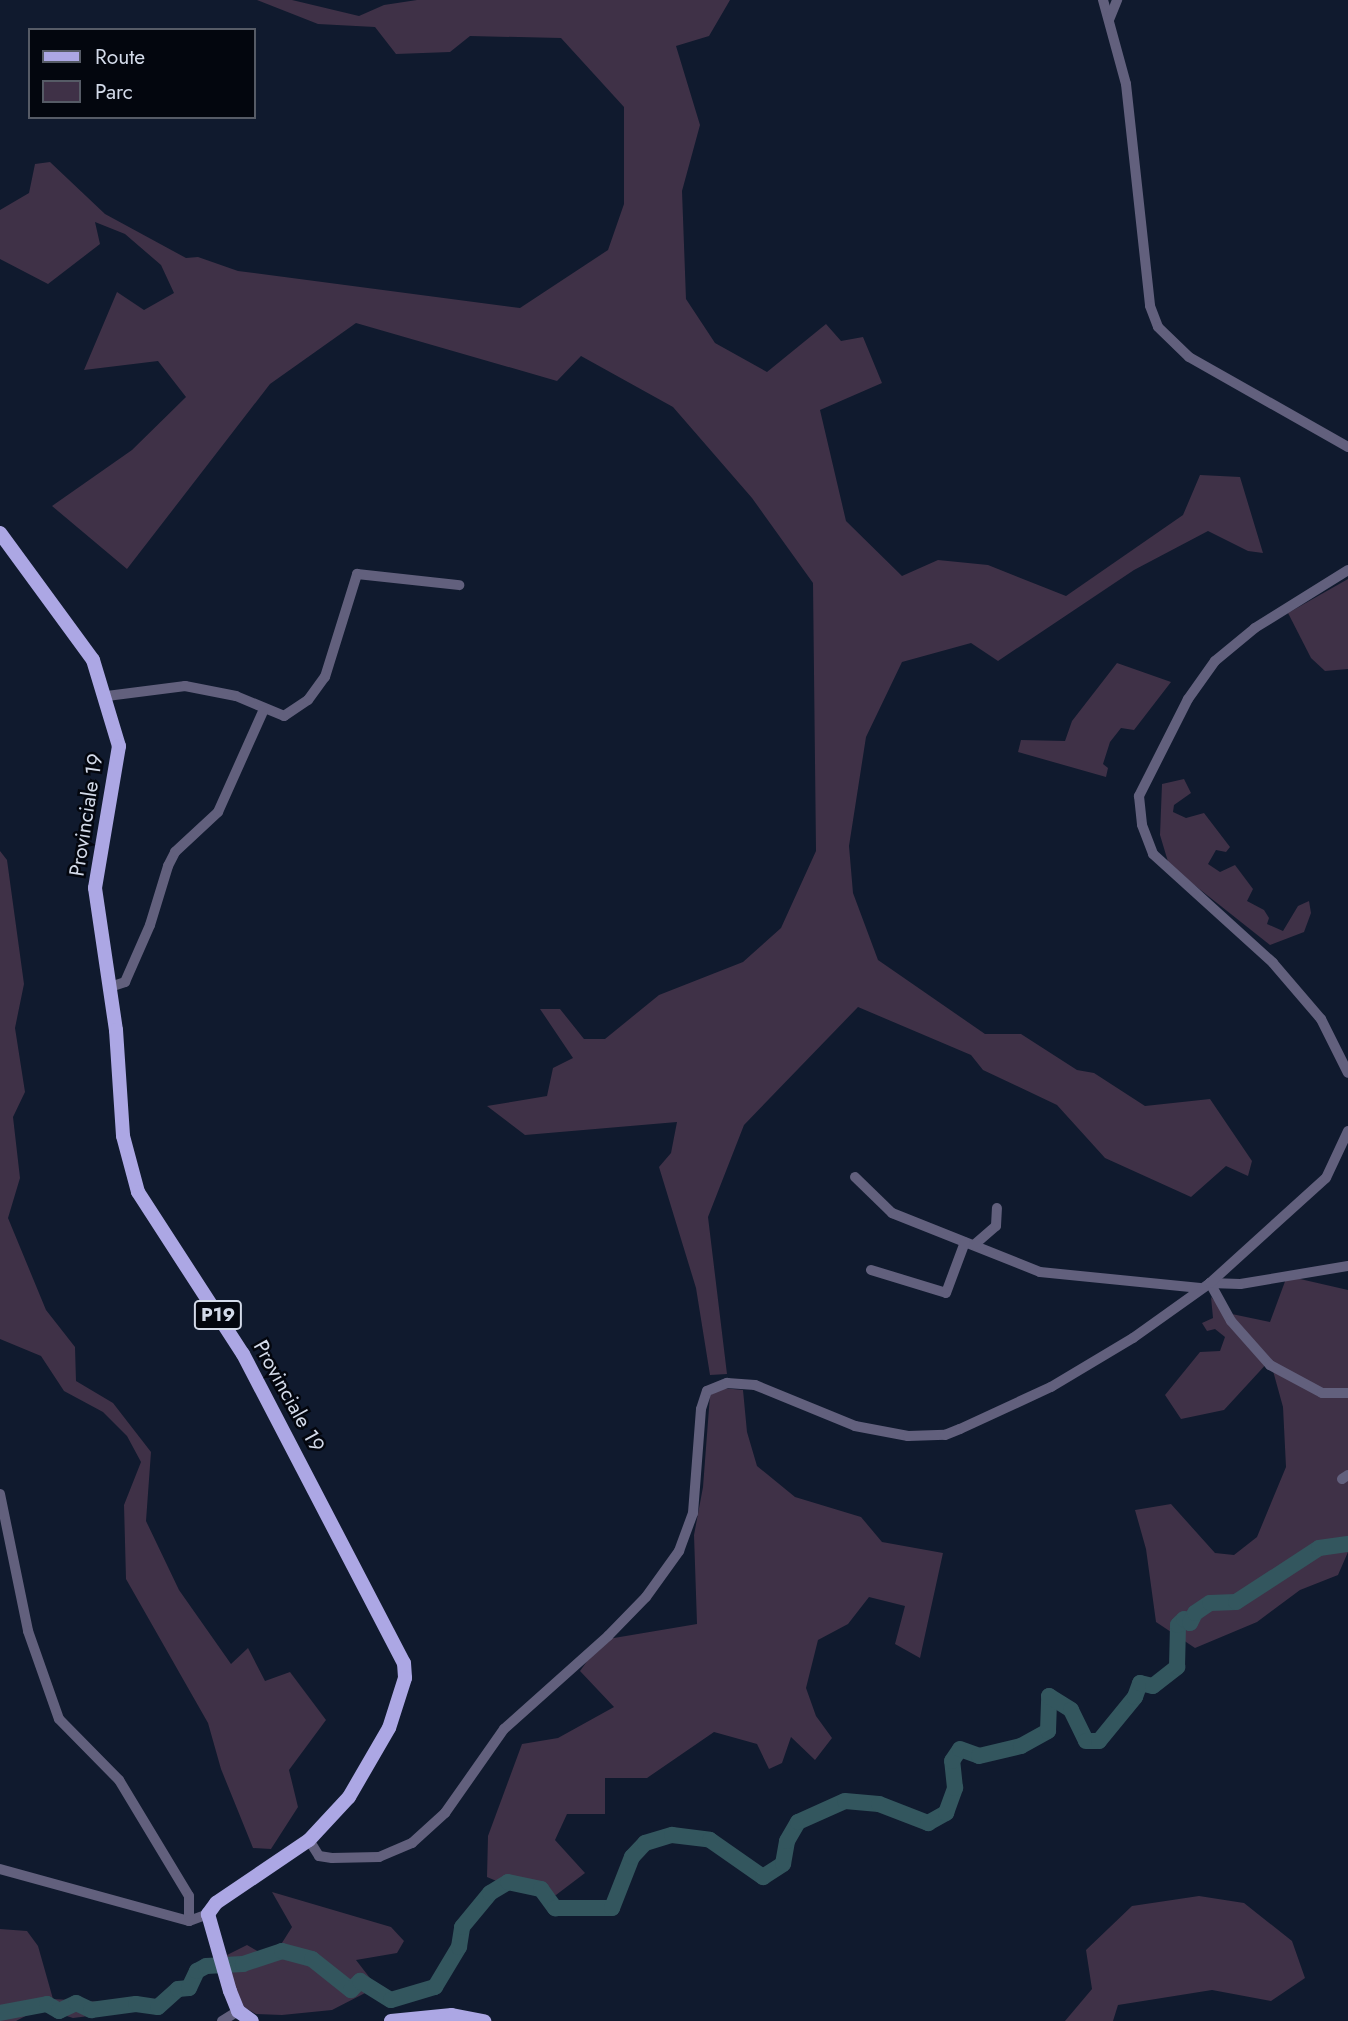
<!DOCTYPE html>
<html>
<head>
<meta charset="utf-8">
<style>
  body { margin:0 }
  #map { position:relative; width:1348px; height:2021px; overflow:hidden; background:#101a2e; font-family:Jost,sans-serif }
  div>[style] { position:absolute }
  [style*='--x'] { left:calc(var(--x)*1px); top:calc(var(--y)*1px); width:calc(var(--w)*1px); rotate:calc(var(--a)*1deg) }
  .green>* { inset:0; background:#3f3147 }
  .river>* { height:16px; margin:-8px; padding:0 8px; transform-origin:8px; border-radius:8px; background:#33565e }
  .minor>* { height:10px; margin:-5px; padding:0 5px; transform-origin:5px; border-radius:5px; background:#62607d }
  .major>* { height:14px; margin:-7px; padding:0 7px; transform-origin:7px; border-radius:7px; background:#aca7e4 }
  span { translate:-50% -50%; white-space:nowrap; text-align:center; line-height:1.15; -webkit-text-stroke:5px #03060e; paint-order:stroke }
  .shield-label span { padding:2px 5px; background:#03060e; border:2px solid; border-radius:5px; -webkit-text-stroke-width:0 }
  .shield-label { font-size:19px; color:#d3dae9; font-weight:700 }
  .street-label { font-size:21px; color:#d3dae9 }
  .legend { position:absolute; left:28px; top:28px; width:228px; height:91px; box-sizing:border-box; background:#03060e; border:2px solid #565b66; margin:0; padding:9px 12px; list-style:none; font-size:21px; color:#d3dae9 }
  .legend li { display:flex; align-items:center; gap:14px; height:35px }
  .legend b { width:35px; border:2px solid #565b66 }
</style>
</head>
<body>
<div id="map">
  <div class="green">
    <div style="clip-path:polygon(257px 0,292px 0,359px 16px,384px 5px,417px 0,730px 0,709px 36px,676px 46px,700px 125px,682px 191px,686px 299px,715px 343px,767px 372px,826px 324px,841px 341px,863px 337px,882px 383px,820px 410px,846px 521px,902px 576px,938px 560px,988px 565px,1066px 596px,1183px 515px,1200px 475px,1240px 477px,1263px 553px,1248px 551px,1208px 531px,1134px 570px,998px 661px,971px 643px,902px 662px,866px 737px,849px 846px,853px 893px,878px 960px,985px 1034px,1021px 1034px,1077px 1070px,1094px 1073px,1145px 1106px,1210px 1099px,1252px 1161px,1248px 1176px,1226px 1166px,1191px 1197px,1105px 1158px,1057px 1105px,983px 1070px,971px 1055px,858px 1007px,744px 1125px,708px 1217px,727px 1374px,710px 1375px,696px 1288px,659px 1167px,671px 1153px,677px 1122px,525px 1135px,487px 1106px,547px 1096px,553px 1068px,573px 1058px,540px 1009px,560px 1009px,584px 1039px,605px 1039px,659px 995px,743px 962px,781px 928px,816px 851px,813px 583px,752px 498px,673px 407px,581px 356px,557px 381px,356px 323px,270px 384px,127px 569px,52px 506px,132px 450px,186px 397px,158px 361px,84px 370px,117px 292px,144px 310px,174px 293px,161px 265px,125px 234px,95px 222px,100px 244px,48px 284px,0 259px,0 210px,29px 193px,35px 164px,50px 162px,105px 214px,186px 258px,198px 257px,238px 271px,520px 308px,608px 250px,624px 204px,624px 107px,561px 38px,470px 36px,450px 52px,396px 54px,375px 27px,318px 24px)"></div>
    <div style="clip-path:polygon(1348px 579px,1348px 669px,1325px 671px,1311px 658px,1288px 613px)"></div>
    <div style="clip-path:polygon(1117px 663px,1171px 682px,1134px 730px,1121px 728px,1110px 742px,1103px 764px,1108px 768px,1106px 777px,1018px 752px,1021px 740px,1065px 741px,1072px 721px)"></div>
    <div style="clip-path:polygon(1184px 779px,1191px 793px,1174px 805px,1173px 812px,1186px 818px,1204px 813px,1230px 847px,1226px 852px,1216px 850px,1208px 864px,1220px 872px,1235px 865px,1253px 889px,1247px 901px,1264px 910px,1269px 918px,1267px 924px,1283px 931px,1298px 906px,1309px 901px,1311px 913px,1304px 932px,1270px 945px,1169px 865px,1160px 835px,1162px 784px)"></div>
    <div style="clip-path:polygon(0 851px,7px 860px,24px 984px,15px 1028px,25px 1092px,13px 1117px,20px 1178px,8px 1218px,46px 1310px,75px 1347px,76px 1381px,113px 1403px,151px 1452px,146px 1521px,179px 1590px,231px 1664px,248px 1648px,265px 1681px,290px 1672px,326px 1720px,289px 1770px,298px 1807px,271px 1849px,253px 1848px,221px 1769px,208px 1723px,126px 1579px,124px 1505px,141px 1462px,127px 1436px,103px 1412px,64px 1391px,41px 1356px,0 1339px)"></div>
    <div style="clip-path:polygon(1287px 1276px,1348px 1290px,1348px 1552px,1338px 1575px,1300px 1590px,1257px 1622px,1195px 1648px,1156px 1622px,1146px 1549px,1135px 1510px,1171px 1504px,1215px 1553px,1234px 1555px,1257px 1537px,1286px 1467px,1283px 1407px,1270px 1360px,1224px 1410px,1181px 1419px,1165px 1395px,1200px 1352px,1220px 1351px,1225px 1337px,1215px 1329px,1207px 1331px,1202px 1323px,1213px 1318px,1211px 1297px,1227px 1313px,1270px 1322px)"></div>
    <div style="clip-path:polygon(723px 1388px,743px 1390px,747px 1432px,757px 1466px,795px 1497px,861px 1517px,882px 1542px,943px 1553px,920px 1658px,895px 1644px,905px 1606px,869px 1597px,848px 1624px,818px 1640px,806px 1688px,816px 1716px,832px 1738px,815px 1760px,791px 1737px,782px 1763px,769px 1769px,757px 1744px,714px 1732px,647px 1778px,605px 1778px,605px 1814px,567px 1814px,555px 1840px,585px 1873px,556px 1895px,522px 1892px,487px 1877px,488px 1836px,522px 1744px,558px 1738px,614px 1707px,580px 1671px,598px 1646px,608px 1639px,697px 1624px,694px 1535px,703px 1487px,710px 1395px)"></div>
    <div style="clip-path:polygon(272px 1892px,391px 1927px,404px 1941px,397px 1953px,356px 1960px,380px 1991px,411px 1999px,390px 2005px,367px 1992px,332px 2010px,282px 2015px,256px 2014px,242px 2006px,221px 1958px,247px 1945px,264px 1955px,280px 1946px,292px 1927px)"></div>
    <div style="clip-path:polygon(1199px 1896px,1244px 1903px,1292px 1941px,1305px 1978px,1271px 2001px,1212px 1990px,1118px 2005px,1113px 2021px,1065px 2021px,1092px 1989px,1086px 1950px,1132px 1906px)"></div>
    <div style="clip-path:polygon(0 1929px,27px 1931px,38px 1946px,53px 1999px,104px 2002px,97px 2015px,73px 2018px,41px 2008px,16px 2021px,0 2021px)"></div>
  </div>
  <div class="river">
    <div style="--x:0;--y:2013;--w:48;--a:-10.8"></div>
    <div style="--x:47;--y:2004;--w:14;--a:30"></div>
    <div style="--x:59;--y:2011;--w:19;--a:-25"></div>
    <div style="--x:76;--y:2003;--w:17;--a:25"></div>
    <div style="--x:91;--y:2010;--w:45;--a:-7.6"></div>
    <div style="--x:136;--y:2004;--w:22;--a:8"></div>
    <div style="--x:158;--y:2007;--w:27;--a:-42"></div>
    <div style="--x:178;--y:1989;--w:11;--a:-5"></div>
    <div style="--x:189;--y:1988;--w:19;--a:-65"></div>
    <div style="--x:197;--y:1971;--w:10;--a:-29"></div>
    <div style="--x:206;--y:1966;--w:37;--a:-3"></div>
    <div style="--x:243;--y:1964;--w:41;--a:-18.4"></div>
    <div style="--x:282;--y:1951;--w:31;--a:15"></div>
    <div style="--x:312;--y:1959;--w:50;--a:38.5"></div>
    <div style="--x:351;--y:1990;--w:13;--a:-45"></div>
    <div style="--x:360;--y:1981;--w:36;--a:32"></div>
    <div style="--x:391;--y:2000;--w:46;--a:-16.5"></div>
    <div style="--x:435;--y:1987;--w:47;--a:-59"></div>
    <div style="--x:459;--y:1947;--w:20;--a:-81"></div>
    <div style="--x:462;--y:1927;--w:44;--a:-50.5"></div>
    <div style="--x:490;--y:1893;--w:21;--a:-31"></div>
    <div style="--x:508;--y:1882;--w:34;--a:12"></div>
    <div style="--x:541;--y:1889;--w:24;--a:54"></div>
    <div style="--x:555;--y:1908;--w:57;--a:0"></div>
    <div style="--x:612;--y:1908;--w:55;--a:-68.6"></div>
    <div style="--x:632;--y:1857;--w:19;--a:-47"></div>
    <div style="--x:645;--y:1843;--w:28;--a:-17"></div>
    <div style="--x:672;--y:1835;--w:38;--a:7"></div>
    <div style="--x:710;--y:1840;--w:65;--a:34.9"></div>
    <div style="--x:763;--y:1877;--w:24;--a:-33"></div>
    <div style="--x:783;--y:1864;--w:23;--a:-80"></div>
    <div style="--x:787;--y:1841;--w:22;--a:-60"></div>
    <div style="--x:798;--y:1822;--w:51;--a:-24.1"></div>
    <div style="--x:845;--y:1801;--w:34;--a:5"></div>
    <div style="--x:879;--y:1804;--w:53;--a:21.2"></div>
    <div style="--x:928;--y:1823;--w:21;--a:-29"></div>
    <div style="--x:946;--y:1813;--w:27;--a:-70"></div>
    <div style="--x:955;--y:1788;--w:27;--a:-96"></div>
    <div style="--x:952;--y:1761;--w:14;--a:-56"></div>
    <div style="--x:960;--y:1749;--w:20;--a:20"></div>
    <div style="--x:979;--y:1756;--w:43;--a:-13.4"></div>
    <div style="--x:1021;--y:1746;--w:31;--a:-29"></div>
    <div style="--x:1048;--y:1731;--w:35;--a:-88"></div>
    <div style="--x:1049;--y:1696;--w:26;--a:32"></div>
    <div style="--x:1071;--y:1710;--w:34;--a:64"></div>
    <div style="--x:1086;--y:1741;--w:13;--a:0"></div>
    <div style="--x:1099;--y:1741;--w:57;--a:-50.7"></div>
    <div style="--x:1135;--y:1697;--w:15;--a:-70"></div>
    <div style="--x:1140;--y:1683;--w:13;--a:13"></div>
    <div style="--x:1153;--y:1686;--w:31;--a:-38"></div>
    <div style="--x:1177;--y:1667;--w:42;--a:-88.6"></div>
    <div style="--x:1178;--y:1625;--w:8;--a:-45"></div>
    <div style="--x:1184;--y:1619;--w:7;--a:34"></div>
    <div style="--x:1190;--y:1623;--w:11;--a:-63"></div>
    <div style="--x:1195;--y:1613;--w:18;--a:-34"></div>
    <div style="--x:1210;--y:1603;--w:26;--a:-2"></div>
    <div style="--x:1236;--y:1602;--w:99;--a:-33"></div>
    <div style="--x:1319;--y:1548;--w:29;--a:-8"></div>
  </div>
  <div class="minor">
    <div style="--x:1103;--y:0;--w:87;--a:74.7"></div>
    <div style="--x:1126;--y:84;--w:223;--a:83.8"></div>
    <div style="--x:1150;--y:306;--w:22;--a:69"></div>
    <div style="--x:1158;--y:327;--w:43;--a:44.1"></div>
    <div style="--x:1189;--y:357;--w:183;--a:29.5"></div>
    <div style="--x:1109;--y:20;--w:22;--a:-68"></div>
    <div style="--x:1348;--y:570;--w:110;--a:148.1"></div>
    <div style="--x:1255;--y:628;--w:52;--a:140.5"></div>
    <div style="--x:1215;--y:661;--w:47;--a:125.4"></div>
    <div style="--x:1188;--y:699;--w:109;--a:116.8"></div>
    <div style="--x:1139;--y:796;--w:29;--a:84"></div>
    <div style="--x:1142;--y:825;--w:31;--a:69"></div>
    <div style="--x:1153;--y:854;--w:162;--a:42.2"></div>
    <div style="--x:1273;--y:963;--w:74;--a:49.4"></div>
    <div style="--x:1321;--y:1019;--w:60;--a:63.4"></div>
    <div style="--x:107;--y:696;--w:79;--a:-7.3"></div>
    <div style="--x:185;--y:686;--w:52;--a:11.1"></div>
    <div style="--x:236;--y:696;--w:52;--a:22.6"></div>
    <div style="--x:284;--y:716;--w:29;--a:-34"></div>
    <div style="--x:308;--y:700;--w:29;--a:-54"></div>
    <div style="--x:325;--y:677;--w:108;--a:-72.7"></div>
    <div style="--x:357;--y:574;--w:103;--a:6.2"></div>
    <div style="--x:110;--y:987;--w:16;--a:-18"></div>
    <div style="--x:125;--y:982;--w:62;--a:-66.3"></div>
    <div style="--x:150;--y:925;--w:62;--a:-73"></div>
    <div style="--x:168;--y:866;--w:16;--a:-63"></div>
    <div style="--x:175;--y:852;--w:59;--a:-42.9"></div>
    <div style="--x:218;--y:812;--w:113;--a:-65.9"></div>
    <div style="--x:855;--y:1177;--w:52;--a:44.2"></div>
    <div style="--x:892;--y:1213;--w:159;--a:21.7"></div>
    <div style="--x:1040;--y:1272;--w:161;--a:5.7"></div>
    <div style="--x:974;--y:1245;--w:29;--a:-41"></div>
    <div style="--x:996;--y:1226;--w:18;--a:-87"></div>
    <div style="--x:1348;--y:1266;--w:109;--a:170.5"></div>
    <div style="--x:1240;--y:1284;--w:30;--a:-178"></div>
    <div style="--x:1210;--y:1283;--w:43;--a:61.1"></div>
    <div style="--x:1231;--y:1321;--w:59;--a:48.4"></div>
    <div style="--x:1270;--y:1365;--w:59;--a:28.3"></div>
    <div style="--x:1322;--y:1393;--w:26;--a:0"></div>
    <div style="--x:871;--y:1270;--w:78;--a:17"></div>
    <div style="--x:946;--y:1293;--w:54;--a:-69.6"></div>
    <div style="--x:1342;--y:1479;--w:7;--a:-34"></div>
    <div style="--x:0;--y:1494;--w:140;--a:78.4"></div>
    <div style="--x:28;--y:1631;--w:93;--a:70.6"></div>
    <div style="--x:59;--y:1719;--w:86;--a:45.5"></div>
    <div style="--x:119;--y:1780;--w:135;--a:58.9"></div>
    <div style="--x:189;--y:1896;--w:25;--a:90"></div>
    <div style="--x:309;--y:1840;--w:19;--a:58"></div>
    <div style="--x:319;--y:1856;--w:13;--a:9"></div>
    <div style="--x:332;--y:1858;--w:47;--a:-1.2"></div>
    <div style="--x:379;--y:1857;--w:36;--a:-23"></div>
    <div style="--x:412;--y:1843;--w:45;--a:-42.3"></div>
    <div style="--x:445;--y:1813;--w:103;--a:-54.9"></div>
    <div style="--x:504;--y:1729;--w:140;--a:-41.8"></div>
    <div style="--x:608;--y:1636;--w:54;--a:-45.7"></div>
    <div style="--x:646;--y:1597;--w:57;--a:-54.3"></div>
    <div style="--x:679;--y:1551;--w:40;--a:-69.8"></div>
    <div style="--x:693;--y:1513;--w:104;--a:-85.6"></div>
    <div style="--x:701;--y:1409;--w:19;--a:-72"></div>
    <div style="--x:707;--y:1391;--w:22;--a:-22"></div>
    <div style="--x:727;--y:1383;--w:28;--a:4"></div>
    <div style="--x:755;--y:1385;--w:108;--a:22.3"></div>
    <div style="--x:855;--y:1426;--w:54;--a:10.7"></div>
    <div style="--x:908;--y:1436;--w:37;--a:-2"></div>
    <div style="--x:945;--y:1435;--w:16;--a:-22"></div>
    <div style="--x:960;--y:1429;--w:100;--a:-24.8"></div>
    <div style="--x:1051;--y:1387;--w:96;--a:-30.9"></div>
    <div style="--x:1133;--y:1338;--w:95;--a:-35.5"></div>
    <div style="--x:1210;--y:1283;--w:156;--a:-42.2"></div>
    <div style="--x:1326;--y:1178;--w:52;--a:-64.9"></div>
    <div style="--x:0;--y:1869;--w:196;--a:15.4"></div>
    <div style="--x:189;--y:1921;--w:20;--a:-20"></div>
    <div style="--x:222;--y:2021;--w:19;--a:-32"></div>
  </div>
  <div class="major">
    <div style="--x:0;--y:533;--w:157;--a:53.8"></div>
    <div style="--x:93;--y:660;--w:90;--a:73.2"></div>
    <div style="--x:119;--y:746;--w:144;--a:99.6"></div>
    <div style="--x:95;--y:888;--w:144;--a:81.6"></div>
    <div style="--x:116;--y:1030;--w:106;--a:86.2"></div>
    <div style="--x:123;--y:1136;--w:58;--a:75"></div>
    <div style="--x:138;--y:1192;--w:193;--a:57.1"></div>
    <div style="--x:243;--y:1354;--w:348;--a:62.5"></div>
    <div style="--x:404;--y:1663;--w:15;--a:86"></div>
    <div style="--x:405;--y:1678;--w:52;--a:107.7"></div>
    <div style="--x:389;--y:1728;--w:80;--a:120.1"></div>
    <div style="--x:349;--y:1797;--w:59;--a:132.9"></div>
    <div style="--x:309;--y:1840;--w:112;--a:145.9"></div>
    <div style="--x:216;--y:1903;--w:14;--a:126"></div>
    <div style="--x:208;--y:1914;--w:80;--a:74.1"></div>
    <div style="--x:230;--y:1991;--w:22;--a:68"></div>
    <div style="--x:238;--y:2011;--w:17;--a:36"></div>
    <div style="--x:391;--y:2021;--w:61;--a:-5.6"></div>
    <div style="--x:452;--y:2015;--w:33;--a:11"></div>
  </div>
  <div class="shield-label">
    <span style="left:218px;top:1315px">P19</span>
  </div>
  <div class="street-label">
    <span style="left:86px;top:815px;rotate:-81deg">Provinciale 19</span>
    <span style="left:289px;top:1396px;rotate:61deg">Provinciale 19</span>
  </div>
  <ul class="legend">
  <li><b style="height:9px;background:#aca7e4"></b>Route</li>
  <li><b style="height:19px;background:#3f3147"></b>Parc</li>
  </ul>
</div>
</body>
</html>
